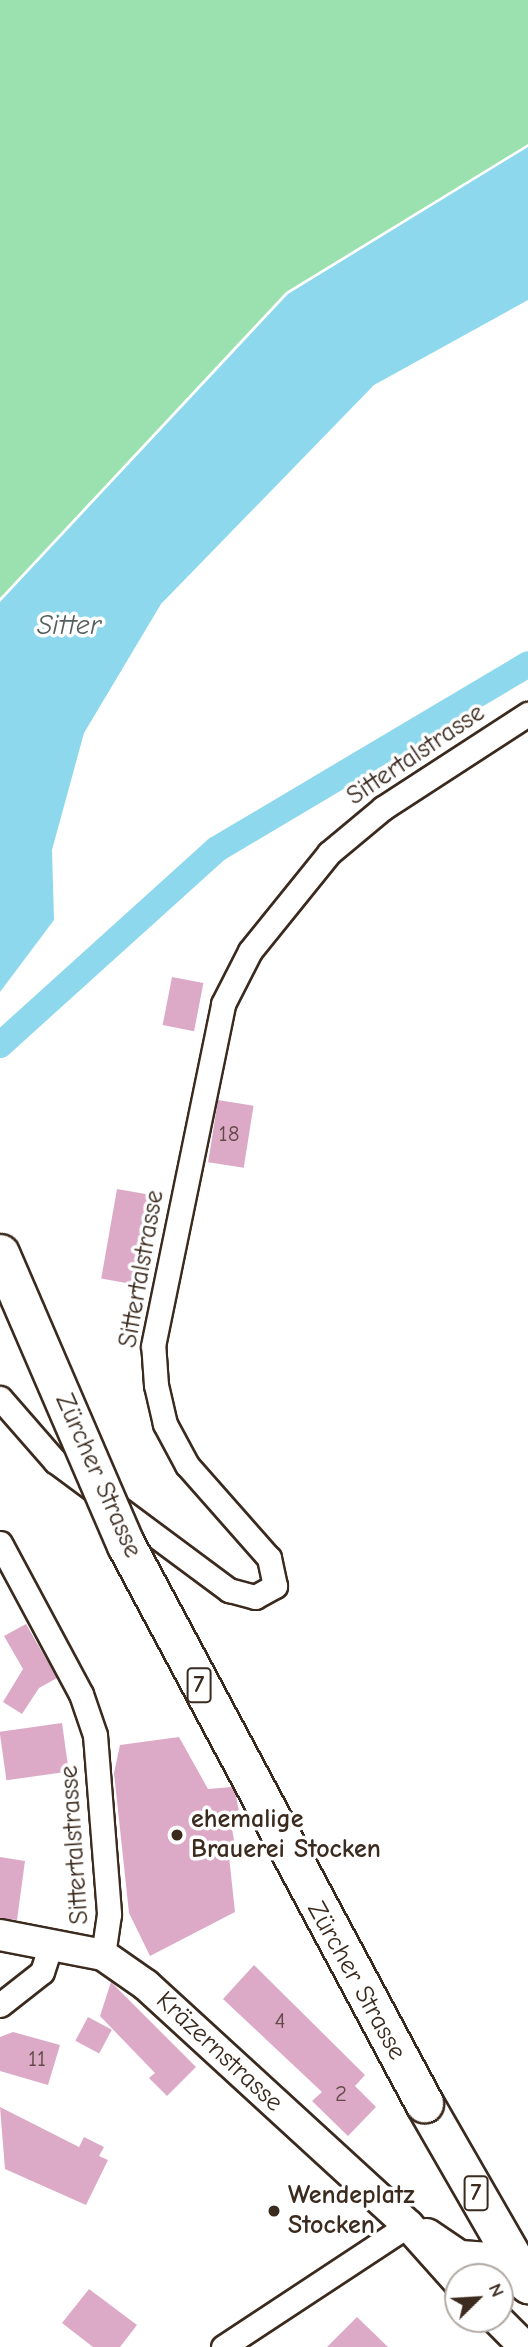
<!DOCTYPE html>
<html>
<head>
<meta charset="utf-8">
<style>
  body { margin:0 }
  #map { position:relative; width:528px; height:2347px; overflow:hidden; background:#fff; font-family:"Comic Neue",sans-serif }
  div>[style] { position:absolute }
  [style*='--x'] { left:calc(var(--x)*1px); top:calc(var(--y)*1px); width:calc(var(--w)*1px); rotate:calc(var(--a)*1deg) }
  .green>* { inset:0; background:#9ae1af }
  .water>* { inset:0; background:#8dd8ed }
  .canal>* { height:26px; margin:-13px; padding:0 13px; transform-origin:13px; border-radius:13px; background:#8dd8ed }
  .building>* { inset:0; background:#dcaac7; transform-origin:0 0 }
  .roads { filter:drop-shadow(2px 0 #3b2a1e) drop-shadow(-2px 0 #3b2a1e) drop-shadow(0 2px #3b2a1e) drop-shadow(0 -2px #3b2a1e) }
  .minor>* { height:23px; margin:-11.5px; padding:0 11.5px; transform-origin:11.5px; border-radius:11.5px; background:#fff }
  .tertiary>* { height:30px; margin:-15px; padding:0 15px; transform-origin:15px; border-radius:15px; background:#fff }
  .primary>* { height:37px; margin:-18.5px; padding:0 18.5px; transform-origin:18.5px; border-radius:18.5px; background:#fff }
  .bridges { filter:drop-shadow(2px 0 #3b2a1e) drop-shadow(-2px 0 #3b2a1e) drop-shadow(0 2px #3b2a1e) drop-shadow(0 -2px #3b2a1e) }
  .primary-bridge>* { height:37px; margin:-18.5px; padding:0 18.5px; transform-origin:18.5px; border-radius:18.5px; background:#fff }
  .dots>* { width:19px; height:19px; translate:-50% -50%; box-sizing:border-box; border:4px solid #fff; border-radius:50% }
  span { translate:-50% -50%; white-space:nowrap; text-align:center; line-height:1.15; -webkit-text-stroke:7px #fff; paint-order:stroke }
  .number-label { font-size:23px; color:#634a48 }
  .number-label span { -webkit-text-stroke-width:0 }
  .shield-label span { padding:2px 5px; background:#fff; border:2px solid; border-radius:5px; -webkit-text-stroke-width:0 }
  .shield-label { font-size:24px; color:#3b2a1e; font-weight:700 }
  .street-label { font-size:26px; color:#3b2a1e }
  .poi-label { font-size:26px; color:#3b2a1e; font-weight:700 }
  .left { translate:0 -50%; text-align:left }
  .water-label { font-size:28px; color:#545e5c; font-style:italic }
  .north { position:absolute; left:444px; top:2263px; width:70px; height:70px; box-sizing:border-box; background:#fff; border:2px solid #b1aaa5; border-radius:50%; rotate:66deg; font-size:19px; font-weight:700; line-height:28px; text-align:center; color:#3b2a1e }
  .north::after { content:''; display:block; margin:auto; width:24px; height:32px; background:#3b2a1e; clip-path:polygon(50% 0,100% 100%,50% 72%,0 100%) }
</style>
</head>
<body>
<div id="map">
  <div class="green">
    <div style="clip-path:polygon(0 0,528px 0,528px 144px,286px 292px,0 598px)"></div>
  </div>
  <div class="water">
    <div style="clip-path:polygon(528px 147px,528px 300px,374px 385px,161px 604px,84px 733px,52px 850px,54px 920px,0 992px,0 602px,288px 294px)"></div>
  </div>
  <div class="canal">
    <div style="--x:0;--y:1045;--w:292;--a:-42.1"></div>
    <div style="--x:217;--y:849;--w:362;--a:-30.7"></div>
  </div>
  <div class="building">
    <div style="left:172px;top:977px;width:32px;height:49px;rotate:11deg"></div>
    <div style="left:218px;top:1100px;width:36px;height:63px;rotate:9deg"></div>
    <div style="left:117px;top:1189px;width:42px;height:91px;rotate:10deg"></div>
    <div style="clip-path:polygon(26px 1624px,57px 1678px,39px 1688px,22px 1714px,3px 1702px,23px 1669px,4px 1636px)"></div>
    <div style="left:62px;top:1723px;width:49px;height:63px;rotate:82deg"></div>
    <div style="clip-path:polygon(179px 1737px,208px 1789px,232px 1787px,236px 1796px,241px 1822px,231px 1823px,235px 1846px,228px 1847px,235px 1912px,150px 1956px,129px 1913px,114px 1773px,120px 1745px)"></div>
    <div style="clip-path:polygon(0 1857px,25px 1861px,17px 1920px,0 1918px)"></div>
    <div style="clip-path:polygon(254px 1965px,365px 2075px,355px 2086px,376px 2107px,348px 2136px,312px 2101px,322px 2092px,223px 1999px)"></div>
    <div style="clip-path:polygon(111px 1982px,196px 2067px,167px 2096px,149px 2078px,155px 2073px,100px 2016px)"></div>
    <div style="left:88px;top:2017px;width:27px;height:27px;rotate:28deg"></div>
    <div style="clip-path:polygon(13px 2032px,60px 2045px,48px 2085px,0 2071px,0 2037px)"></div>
    <div style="clip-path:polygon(0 2107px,79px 2147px,84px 2137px,104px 2147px,99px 2156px,108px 2160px,86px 2205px,5px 2169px)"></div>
    <div style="clip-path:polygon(89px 2289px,137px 2325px,120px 2347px,93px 2347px,62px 2323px)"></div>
    <div style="clip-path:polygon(357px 2317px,388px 2347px,327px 2347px)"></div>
  </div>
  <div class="roads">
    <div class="minor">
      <div style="--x:0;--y:1398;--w:84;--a:48.9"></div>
      <div style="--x:55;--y:1461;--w:217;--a:36.6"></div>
      <div style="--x:229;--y:1590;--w:27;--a:15"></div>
      <div style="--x:255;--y:1597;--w:23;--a:-29"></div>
      <div style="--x:275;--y:1586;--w:29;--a:-102"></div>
      <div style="--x:269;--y:1558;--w:124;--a:-131.4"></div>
      <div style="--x:187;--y:1465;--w:47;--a:-118.2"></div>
      <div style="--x:165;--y:1424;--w:40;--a:-103"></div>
      <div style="--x:156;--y:1385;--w:39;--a:-94"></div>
      <div style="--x:153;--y:1346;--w:349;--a:-78.4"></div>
      <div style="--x:223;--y:1004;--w:59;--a:-63"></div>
      <div style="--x:250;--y:951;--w:126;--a:-51.1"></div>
      <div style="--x:329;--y:853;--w:70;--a:-39.8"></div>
      <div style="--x:383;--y:808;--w:173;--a:-33"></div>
      <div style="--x:0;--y:1543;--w:171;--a:61.8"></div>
      <div style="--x:81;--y:1694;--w:43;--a:71.1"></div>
      <div style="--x:95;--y:1735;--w:180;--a:85.5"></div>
      <div style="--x:109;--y:1914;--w:41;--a:98.3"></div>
      <div style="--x:0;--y:2005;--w:53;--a:-38.2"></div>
      <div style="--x:42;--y:1972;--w:29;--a:-72"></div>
      <div style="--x:223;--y:2347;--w:222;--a:-33.4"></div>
    </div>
    <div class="tertiary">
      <div style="--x:0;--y:1935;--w:105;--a:11"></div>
      <div style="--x:103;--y:1955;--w:52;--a:34.9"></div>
      <div style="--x:146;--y:1985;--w:355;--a:42.5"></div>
      <div style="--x:408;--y:2225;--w:75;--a:48.2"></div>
      <div style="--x:427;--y:2234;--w:40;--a:34"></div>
      <div style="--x:460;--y:2256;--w:26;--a:4"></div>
      <div style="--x:486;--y:2258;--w:52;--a:35.5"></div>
      <div style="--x:497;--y:2319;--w:40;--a:45"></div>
    </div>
    <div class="primary">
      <div style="--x:424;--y:2103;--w:209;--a:60.1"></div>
    </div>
  </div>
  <div class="bridges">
    <div class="primary-bridge">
      <div style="--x:0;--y:1253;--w:318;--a:66.7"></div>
      <div style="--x:126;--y:1545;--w:633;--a:61.9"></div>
    </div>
  </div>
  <div class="dots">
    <div style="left:177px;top:1835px;background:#3b2a1e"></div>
    <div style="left:274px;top:2211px;background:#3b2a1e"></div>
  </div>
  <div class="number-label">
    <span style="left:229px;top:1134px">18</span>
    <span style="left:280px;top:2021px">4</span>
    <span style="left:37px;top:2059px">11</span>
    <span style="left:341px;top:2094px">2</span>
  </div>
  <div class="shield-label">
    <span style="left:199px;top:1685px">7</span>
    <span style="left:476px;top:2193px">7</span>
  </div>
  <div class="street-label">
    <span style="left:416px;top:755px;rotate:-34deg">Sittertalstrasse</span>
    <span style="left:142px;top:1269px;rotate:-80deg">Sittertalstrasse</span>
    <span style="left:98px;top:1476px;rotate:66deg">Zürcher Strasse</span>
    <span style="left:75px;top:1845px;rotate:-94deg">Sittertalstrasse</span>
    <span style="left:356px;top:1981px;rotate:61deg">Zürcher Strasse</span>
    <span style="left:219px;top:2052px;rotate:43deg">Kräzernstrasse</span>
  </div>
  <div class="poi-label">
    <span class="left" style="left:191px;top:1835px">ehemalige<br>Brauerei Stocken</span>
    <span class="left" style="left:288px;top:2211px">Wendeplatz<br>Stocken</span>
  </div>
  <div class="water-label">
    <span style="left:69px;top:625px">Sitter</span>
  </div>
  <div class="north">N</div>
</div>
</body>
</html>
